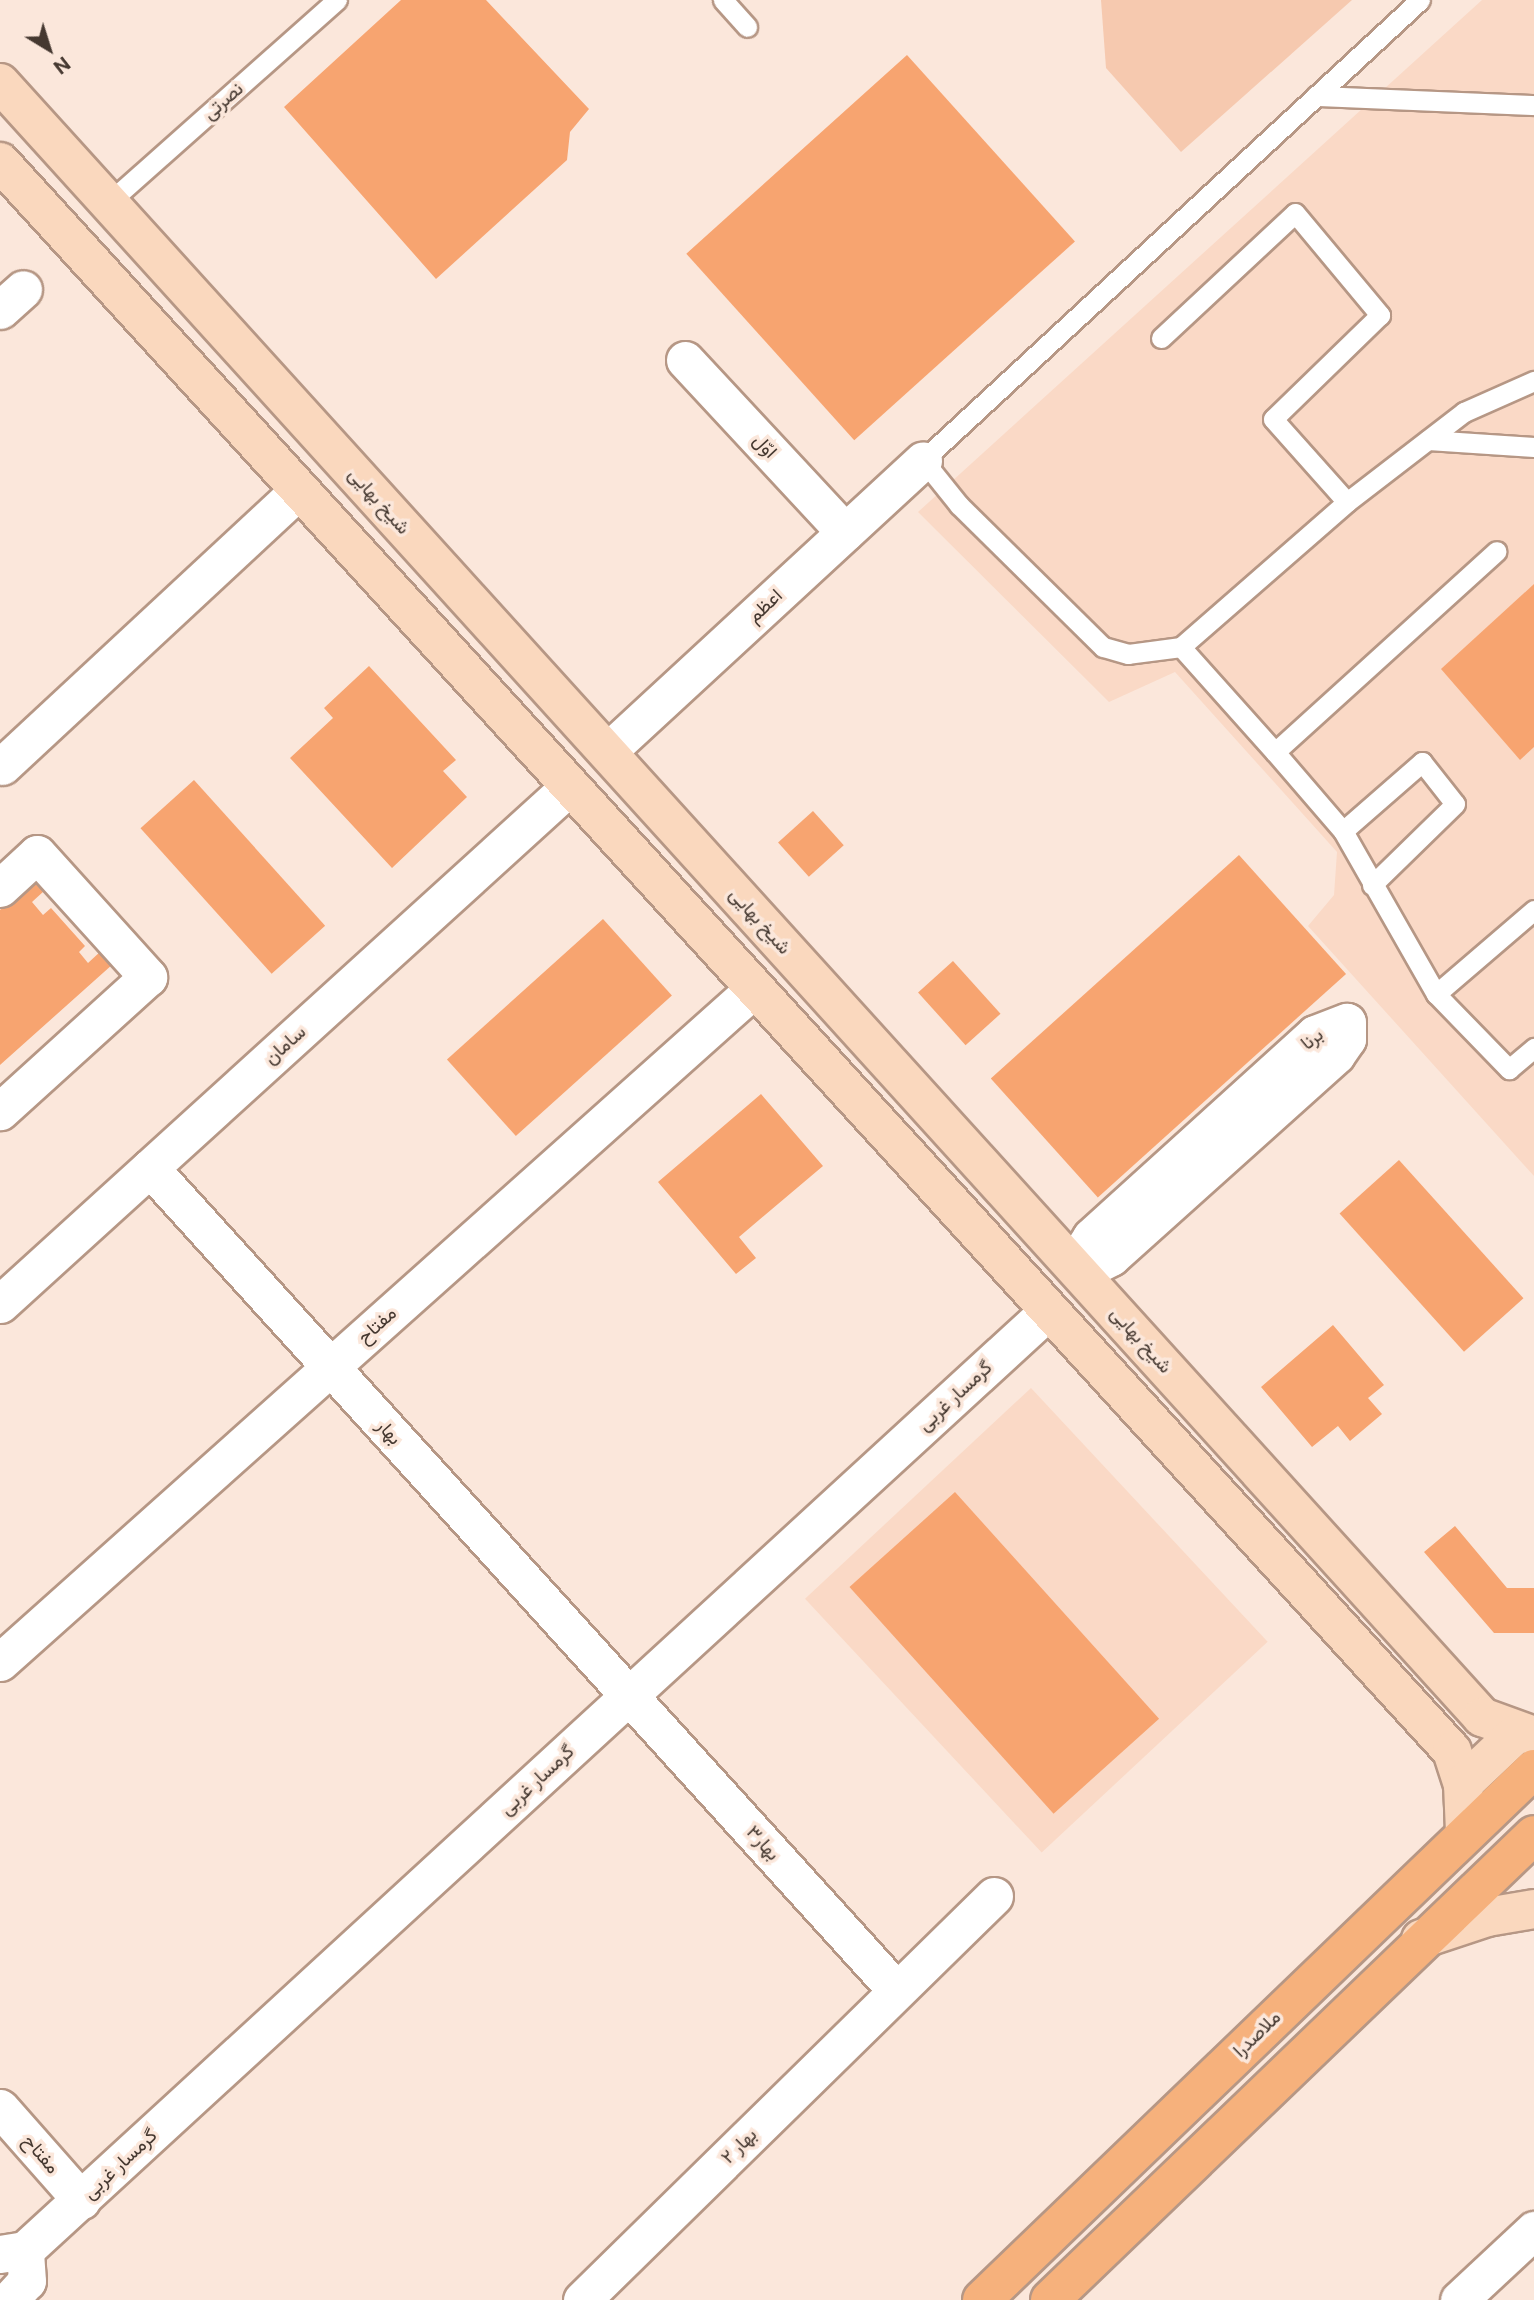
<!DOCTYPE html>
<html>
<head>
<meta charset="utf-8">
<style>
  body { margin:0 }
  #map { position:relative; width:1534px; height:2300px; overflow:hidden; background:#fbe7db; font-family:"Public Sans",Vazirmatn,sans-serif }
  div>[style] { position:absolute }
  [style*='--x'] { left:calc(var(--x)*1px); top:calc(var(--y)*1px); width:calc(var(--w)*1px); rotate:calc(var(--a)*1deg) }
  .built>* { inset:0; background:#fad9c6; transform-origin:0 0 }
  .green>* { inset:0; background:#f6c9af }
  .building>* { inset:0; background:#f7a470; transform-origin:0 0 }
  .roads { filter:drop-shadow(2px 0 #b69785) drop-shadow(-2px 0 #b69785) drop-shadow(0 2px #b69785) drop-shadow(0 -2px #b69785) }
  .service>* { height:19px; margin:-9.5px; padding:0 9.5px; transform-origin:9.5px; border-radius:9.5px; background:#fff }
  .minor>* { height:37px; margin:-18.5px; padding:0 18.5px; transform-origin:18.5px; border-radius:18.5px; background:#fff }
  .secondary>* { height:38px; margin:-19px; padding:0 19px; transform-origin:19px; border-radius:19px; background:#fad8be }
  .primary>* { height:38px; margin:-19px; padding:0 19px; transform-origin:19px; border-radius:19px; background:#f6b17c }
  span { translate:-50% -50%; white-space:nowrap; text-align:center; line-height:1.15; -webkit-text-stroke:7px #fbe7db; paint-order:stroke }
  .street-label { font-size:19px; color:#453830 }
  .north { position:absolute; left:14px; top:14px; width:70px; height:70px; -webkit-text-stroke:5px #fbe7db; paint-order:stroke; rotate:142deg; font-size:19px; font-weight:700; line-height:28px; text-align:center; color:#453830 }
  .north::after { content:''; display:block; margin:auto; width:24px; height:32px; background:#453830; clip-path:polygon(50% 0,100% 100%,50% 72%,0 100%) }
</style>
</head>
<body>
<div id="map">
  <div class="built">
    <div style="clip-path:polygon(1482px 0,1534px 0,1534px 1176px,1308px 926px,1334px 895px,1337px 852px,1175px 672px,1109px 702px,918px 512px)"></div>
    <div style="left:1031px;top:1388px;width:347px;height:309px;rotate:47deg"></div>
  </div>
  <div class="green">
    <div style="clip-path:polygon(1101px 0,1352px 0,1181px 152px,1106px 68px)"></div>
  </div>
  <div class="building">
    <div style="clip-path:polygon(401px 0,486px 0,589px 109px,570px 132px,567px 160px,436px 279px,284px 107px)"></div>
    <div style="left:907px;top:55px;width:251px;height:297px;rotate:48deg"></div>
    <div style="clip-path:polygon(1534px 584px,1534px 747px,1520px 760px,1441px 669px)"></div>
    <div style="clip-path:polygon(369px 666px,456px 760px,443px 771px,467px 797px,392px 868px,290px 758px,333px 718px,324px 708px)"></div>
    <div style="left:194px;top:780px;width:196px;height:72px;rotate:48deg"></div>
    <div style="left:813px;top:811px;width:46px;height:47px;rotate:48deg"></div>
    <div style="left:1239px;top:855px;width:160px;height:334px;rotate:48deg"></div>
    <div style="clip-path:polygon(34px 880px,44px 891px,32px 902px,43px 915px,51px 908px,85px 946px,79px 952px,88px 963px,101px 951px,113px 964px,0 1065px,0 910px)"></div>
    <div style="left:603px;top:919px;width:103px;height:210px;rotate:48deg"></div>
    <div style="left:953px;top:961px;width:71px;height:47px;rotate:48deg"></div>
    <div style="clip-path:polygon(761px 1094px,823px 1166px,739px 1237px,756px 1258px,736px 1274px,658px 1182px)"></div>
    <div style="left:1399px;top:1160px;width:186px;height:80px;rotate:48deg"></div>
    <div style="clip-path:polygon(1333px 1325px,1384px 1385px,1368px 1398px,1382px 1414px,1350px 1441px,1338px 1426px,1312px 1447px,1261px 1387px)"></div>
    <div style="left:955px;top:1492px;width:305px;height:142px;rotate:48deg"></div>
    <div style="clip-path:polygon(1455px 1526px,1507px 1588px,1534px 1588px,1534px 1633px,1494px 1633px,1424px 1552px)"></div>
  </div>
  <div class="roads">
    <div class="service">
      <div style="--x:723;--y:0;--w:36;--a:48"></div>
      <div style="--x:1316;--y:96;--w:218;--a:2.4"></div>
      <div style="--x:108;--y:203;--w:306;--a:-41.6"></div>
      <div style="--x:1161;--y:338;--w:183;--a:-43"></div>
      <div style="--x:1295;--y:213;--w:133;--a:50.2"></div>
      <div style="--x:1380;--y:315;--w:149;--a:135.8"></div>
      <div style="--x:1273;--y:419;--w:111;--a:48.3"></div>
      <div style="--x:1347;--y:502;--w:220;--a:138.9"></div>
      <div style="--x:1181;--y:647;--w:53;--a:172.5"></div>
      <div style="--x:1128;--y:654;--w:26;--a:-164"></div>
      <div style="--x:1103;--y:647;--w:202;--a:-135.4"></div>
      <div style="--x:959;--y:505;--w:58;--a:-128.7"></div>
      <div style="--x:923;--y:460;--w:677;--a:-42.79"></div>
      <div style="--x:1428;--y:440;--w:106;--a:3.8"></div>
      <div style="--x:1347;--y:502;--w:148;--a:-37.6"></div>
      <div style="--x:1464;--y:412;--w:77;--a:-23.9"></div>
      <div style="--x:1181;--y:647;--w:141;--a:48.2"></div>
      <div style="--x:1275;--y:752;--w:299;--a:-42.2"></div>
      <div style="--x:1275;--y:752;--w:104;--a:49.3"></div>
      <div style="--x:1343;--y:831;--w:188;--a:60.3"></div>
      <div style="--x:1343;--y:831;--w:105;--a:-41.1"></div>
      <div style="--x:1422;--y:762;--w:53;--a:51.8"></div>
      <div style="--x:1455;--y:804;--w:116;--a:135.7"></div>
      <div style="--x:1534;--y:910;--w:129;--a:139.4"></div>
      <div style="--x:1436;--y:994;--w:105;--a:45.8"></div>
      <div style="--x:1509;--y:1069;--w:33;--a:-40"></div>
    </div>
    <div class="minor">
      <div style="--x:0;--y:310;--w:31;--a:-42"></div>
      <div style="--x:685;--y:360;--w:235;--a:47.1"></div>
      <div style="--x:607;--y:752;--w:430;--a:-42.7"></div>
      <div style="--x:2;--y:766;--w:405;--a:-42.9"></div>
      <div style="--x:0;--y:888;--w:50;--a:-42.6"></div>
      <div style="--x:37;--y:854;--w:166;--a:47.9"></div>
      <div style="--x:148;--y:977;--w:200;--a:137.8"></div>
      <div style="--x:150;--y:1168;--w:1111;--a:47.77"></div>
      <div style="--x:1073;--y:1265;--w:33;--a:-57"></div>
      <div style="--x:1091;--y:1237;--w:302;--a:-42.2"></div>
      <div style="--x:1315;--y:1034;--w:34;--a:-21"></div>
      <div style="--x:1347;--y:1022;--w:17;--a:90"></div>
      <div style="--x:1347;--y:1039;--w:19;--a:125"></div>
      <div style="--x:1336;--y:1055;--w:302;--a:138.1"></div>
      <div style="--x:1111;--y:1257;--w:35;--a:153"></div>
      <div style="--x:0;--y:1304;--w:770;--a:-42.26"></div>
      <div style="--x:0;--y:1662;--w:1012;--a:-41.76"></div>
      <div style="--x:0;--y:2108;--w:123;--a:48.6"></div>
      <div style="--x:0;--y:2254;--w:25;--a:-9"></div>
      <div style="--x:25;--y:2250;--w:1390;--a:-42.55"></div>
      <div style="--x:9;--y:2300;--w:26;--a:-47"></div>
      <div style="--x:27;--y:2281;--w:31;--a:-94"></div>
      <div style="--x:582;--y:2300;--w:577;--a:-44.44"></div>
      <div style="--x:1459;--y:2300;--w:103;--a:-43"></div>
    </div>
    <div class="secondary">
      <div style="--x:0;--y:83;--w:2206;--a:47.79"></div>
      <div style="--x:1482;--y:1717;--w:55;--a:20.1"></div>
      <div style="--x:0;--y:162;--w:2152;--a:47.58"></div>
      <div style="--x:1452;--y:1751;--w:35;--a:72"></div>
      <div style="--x:1463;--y:1784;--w:48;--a:87.6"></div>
      <div style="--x:1463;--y:1784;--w:74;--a:-43.4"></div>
      <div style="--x:1421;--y:1939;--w:70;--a:-18.4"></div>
      <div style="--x:1487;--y:1917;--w:48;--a:-9.7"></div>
    </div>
    <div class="primary">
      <div style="--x:982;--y:2300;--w:766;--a:-43.89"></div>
      <div style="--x:1050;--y:2300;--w:671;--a:-43.85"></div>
    </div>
  </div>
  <div class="street-label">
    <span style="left:223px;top:101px;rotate:-41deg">نصرتی</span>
    <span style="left:765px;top:446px;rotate:47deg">اوّل</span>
    <span style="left:379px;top:501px;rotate:48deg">شیخ بهایی</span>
    <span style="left:765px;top:606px;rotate:-43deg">اعظم</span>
    <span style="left:760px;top:921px;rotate:48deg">شیخ بهایی</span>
    <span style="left:1312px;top:1039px;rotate:-39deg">برنا</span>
    <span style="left:285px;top:1045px;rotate:-42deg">سامان</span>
    <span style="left:377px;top:1325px;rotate:-42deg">مفتاح</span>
    <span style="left:1141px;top:1340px;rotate:48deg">شیخ بهایی</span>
    <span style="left:955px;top:1396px;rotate:-43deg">گرمسار غربی</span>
    <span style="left:389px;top:1432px;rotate:48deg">بهار</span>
    <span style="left:537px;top:1780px;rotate:-43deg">گرمسار غربی</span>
    <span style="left:763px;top:1843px;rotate:48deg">بهار۳</span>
    <span style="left:1257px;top:2034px;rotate:-44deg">ملاصدرا</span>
    <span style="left:739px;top:2146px;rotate:-45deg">بهار ۲</span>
    <span style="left:41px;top:2154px;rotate:49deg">مفتاح</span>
    <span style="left:120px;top:2164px;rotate:-43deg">گرمسار غربی</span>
  </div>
  <div class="north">N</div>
</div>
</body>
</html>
